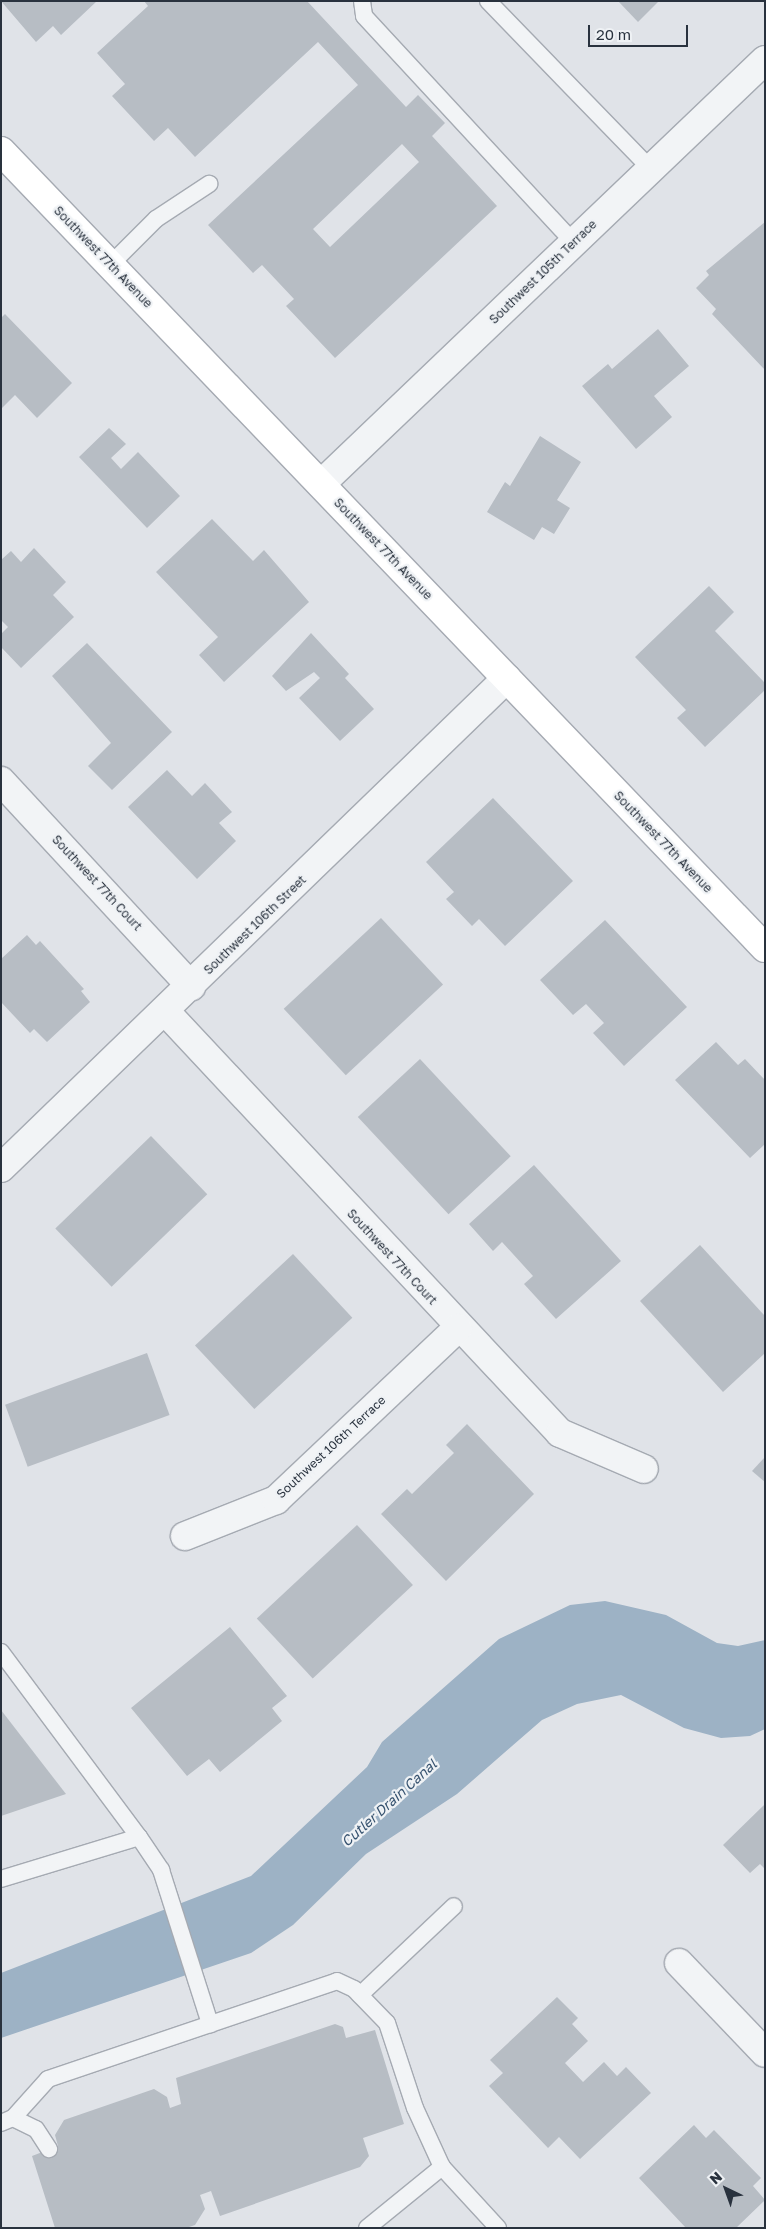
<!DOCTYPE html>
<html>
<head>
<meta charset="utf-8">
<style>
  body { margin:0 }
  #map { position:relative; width:766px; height:2229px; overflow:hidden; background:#e0e3e8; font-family:"Golos Text",sans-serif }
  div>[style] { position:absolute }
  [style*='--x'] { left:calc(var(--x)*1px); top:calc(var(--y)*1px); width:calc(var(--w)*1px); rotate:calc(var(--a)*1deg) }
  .water>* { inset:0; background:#9db2c5 }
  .building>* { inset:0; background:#b7bdc4; transform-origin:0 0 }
  .roads { filter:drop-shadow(1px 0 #a5aab2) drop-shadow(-1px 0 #a5aab2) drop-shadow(0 1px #a5aab2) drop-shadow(0 -1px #a5aab2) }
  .lane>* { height:16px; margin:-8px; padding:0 8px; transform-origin:8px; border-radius:8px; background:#f2f4f6 }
  .street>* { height:28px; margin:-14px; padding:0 14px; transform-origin:14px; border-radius:14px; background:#f2f4f6 }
  .secondary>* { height:28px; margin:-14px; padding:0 14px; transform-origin:14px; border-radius:14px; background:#fff }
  span { translate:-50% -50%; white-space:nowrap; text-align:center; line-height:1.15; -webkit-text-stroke:4.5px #eff2f5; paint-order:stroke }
  .street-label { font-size:12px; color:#29323e }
  .water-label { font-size:14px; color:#36526f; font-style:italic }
  .frame { position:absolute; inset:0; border:2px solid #29323e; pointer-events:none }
  .north { position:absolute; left:701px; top:2164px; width:50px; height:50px; -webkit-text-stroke:4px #eff2f5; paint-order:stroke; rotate:318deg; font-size:14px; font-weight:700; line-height:20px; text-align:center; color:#29323e }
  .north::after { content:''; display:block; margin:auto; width:18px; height:22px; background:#29323e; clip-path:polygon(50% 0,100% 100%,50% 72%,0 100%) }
  .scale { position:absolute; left:588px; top:25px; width:100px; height:22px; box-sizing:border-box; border:2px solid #29323e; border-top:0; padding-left:6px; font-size:15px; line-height:18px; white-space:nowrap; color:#29323e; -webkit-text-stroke:4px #eff2f5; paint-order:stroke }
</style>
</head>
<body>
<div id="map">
  <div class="water">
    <div style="clip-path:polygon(605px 1601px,666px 1615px,717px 1643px,738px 1646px,765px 1640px,765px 1729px,750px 1736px,721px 1738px,684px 1728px,621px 1695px,577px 1704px,542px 1720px,457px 1794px,366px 1854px,293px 1925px,251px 1953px,1px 2038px,1px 1973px,251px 1876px,367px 1767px,382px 1742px,499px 1639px,570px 1605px)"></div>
  </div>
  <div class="building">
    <div style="clip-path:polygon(1px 1px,97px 1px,61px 35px,53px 26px,36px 42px)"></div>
    <div style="clip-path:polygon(evenodd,144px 1px,307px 1px,406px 107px,418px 95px,445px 123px,432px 136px,497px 206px,335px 358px,286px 306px,294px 299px,262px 265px,253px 273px,208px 225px,358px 85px,318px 42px,195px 157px,168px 128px,154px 141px,112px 96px,125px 84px,97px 53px,148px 6px,144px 1px,402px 144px,419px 162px,330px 247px,313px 229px,402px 144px)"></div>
    <div style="clip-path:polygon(618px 1px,659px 1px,638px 22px)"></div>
    <div style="clip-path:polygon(765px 222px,765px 370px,712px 314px,716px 309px,696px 288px,709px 275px,706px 271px)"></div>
    <div style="clip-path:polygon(5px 314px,72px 383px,37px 418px,15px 395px,1px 409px,1px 318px)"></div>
    <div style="clip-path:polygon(658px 329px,689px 366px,654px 396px,672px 417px,636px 449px,582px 386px,608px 364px,612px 369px)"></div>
    <div style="clip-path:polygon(109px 428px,126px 444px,111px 458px,121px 469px,138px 452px,180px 496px,147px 528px,79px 457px)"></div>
    <div style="clip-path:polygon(540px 436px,581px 462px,557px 500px,570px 508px,554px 534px,542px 527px,534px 540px,487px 512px,505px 482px,510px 486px)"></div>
    <div style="clip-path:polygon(212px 519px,253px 561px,264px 550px,309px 602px,224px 682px,199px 655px,218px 637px,156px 572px)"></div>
    <div style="clip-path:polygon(34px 548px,66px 582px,53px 595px,74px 617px,21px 668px,1px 647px,1px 634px,8px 627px,1px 620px,1px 560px,11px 551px,21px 562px)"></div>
    <div style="clip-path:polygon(709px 586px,734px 612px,715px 631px,765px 683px,765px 690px,705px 747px,677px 718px,686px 710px,635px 657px)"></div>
    <div style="clip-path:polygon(311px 633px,349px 674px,345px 678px,374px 709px,340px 741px,299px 698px,320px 678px,314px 672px,286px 691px,272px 676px)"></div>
    <div style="clip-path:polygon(87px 643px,172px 732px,112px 790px,88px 766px,111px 743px,52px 676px)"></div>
    <div style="clip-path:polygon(167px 770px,192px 796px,205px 783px,232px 812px,219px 823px,236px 841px,197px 879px,128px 807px)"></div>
    <div style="clip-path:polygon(493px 798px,573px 881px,505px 946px,479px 919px,472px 926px,446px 899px,454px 892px,426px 862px)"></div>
    <div style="left:381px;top:918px;width:91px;height:133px;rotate:47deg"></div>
    <div style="clip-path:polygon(605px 920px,687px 1007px,624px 1066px,593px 1033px,604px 1023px,586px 1004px,573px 1015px,540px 980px)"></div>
    <div style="clip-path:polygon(27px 935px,36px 945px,40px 941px,84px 989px,81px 991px,90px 1002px,47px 1042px,34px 1029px,30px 1033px,1px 1002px,1px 959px)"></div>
    <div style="clip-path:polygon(716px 1042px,738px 1065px,745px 1059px,765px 1080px,765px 1144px,750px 1158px,675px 1080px)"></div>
    <div style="left:420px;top:1059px;width:133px;height:85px;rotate:47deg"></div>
    <div style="left:151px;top:1136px;width:81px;height:133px;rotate:46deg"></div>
    <div style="clip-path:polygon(534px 1165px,621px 1261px,556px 1319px,524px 1284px,533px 1276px,502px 1242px,493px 1251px,469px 1224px)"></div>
    <div style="clip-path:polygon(700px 1245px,765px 1316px,765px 1353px,723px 1392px,640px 1301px)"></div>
    <div style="left:293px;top:1254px;width:87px;height:134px;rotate:47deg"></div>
    <div style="left:147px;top:1353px;width:66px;height:151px;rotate:70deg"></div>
    <div style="clip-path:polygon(467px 1424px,534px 1494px,446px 1581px,381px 1514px,407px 1489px,412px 1494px,454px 1453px,446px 1445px)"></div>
    <div style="clip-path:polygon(765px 1457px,765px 1482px,752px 1471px)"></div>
    <div style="left:357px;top:1525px;width:82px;height:137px;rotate:47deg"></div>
    <div style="clip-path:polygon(230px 1627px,287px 1696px,272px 1708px,282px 1721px,220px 1772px,209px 1759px,187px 1776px,131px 1708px)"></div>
    <div style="clip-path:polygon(1px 1710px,66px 1794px,1px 1816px)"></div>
    <div style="clip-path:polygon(765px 1804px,765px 1869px,760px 1864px,750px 1873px,723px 1845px)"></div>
    <div style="clip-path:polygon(557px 1997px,578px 2018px,572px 2024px,588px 2041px,565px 2063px,583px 2082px,604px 2062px,617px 2076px,626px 2067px,651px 2093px,580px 2159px,559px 2137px,548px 2148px,489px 2086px,503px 2073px,490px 2060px)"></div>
    <div style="clip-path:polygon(335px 2024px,343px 2027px,346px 2038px,375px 2030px,404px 2124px,363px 2138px,369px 2156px,360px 2167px,220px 2216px,211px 2191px,200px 2195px,205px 2209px,195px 2225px,186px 2228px,55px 2228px,32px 2156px,58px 2146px,55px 2135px,64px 2120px,154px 2089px,167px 2097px,170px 2108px,181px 2104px,176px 2078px)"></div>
    <div style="clip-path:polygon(694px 2125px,706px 2138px,714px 2130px,761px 2178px,753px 2186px,765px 2200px,736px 2228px,686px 2228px,639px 2178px)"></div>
  </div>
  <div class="roads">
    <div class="lane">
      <div style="--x:362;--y:1;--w:15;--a:82"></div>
      <div style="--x:364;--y:16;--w:309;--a:47.2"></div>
      <div style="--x:488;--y:1;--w:234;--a:45.9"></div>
      <div style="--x:111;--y:264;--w:64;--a:-45"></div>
      <div style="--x:156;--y:219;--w:64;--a:-33.4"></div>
      <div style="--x:1;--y:1652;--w:231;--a:53.3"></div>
      <div style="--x:139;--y:1837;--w:144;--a:163.1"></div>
      <div style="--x:139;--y:1837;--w:40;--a:56"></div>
      <div style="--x:161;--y:1870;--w:162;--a:72.3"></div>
      <div style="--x:360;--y:1995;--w:129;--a:-43.4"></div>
      <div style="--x:13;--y:2118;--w:25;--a:26"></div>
      <div style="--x:36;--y:2129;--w:24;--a:57"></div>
      <div style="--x:1;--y:2123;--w:13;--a:-23"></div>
      <div style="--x:13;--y:2118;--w:52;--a:-48.1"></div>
      <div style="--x:48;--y:2079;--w:305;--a:-18.7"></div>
      <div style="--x:337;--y:1981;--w:19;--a:25"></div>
      <div style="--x:354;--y:1989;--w:47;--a:45.9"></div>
      <div style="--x:387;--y:2023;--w:89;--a:71.8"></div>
      <div style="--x:415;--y:2108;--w:65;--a:65.4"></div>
      <div style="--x:367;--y:2228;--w:97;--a:-39.1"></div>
      <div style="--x:442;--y:2167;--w:83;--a:47.4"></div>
    </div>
    <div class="street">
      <div style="--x:321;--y:484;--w:614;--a:-43.68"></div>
      <div style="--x:1;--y:781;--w:280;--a:47.2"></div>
      <div style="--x:165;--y:1011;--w:578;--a:46.89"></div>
      <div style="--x:560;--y:1433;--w:91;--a:23.2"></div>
      <div style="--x:1;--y:1168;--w:704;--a:-44.08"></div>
      <div style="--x:185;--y:1536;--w:98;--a:-21.6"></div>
      <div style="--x:276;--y:1500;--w:250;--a:-43.4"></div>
      <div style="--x:679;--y:1963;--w:124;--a:46.3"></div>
    </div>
    <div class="secondary">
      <div style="--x:1;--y:151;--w:1104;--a:46.21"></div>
    </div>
  </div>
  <div class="street-label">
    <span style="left:103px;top:257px;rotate:46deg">Southwest 77th Avenue</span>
    <span style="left:543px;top:272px;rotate:-44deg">Southwest 105th Terrace</span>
    <span style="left:383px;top:549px;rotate:46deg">Southwest 77th Avenue</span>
    <span style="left:663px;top:842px;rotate:46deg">Southwest 77th Avenue</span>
    <span style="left:97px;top:883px;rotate:47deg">Southwest 77th Court</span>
    <span style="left:255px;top:925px;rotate:-44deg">Southwest 106th Street</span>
    <span style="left:392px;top:1257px;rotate:47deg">Southwest 77th Court</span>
    <span style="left:331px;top:1447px;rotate:-43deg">Southwest 106th Terrace</span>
  </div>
  <div class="water-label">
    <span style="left:389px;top:1803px;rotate:-42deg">Cutler Drain Canal</span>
  </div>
  <div class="frame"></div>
  <div class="north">N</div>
  <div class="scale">20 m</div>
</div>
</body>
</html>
